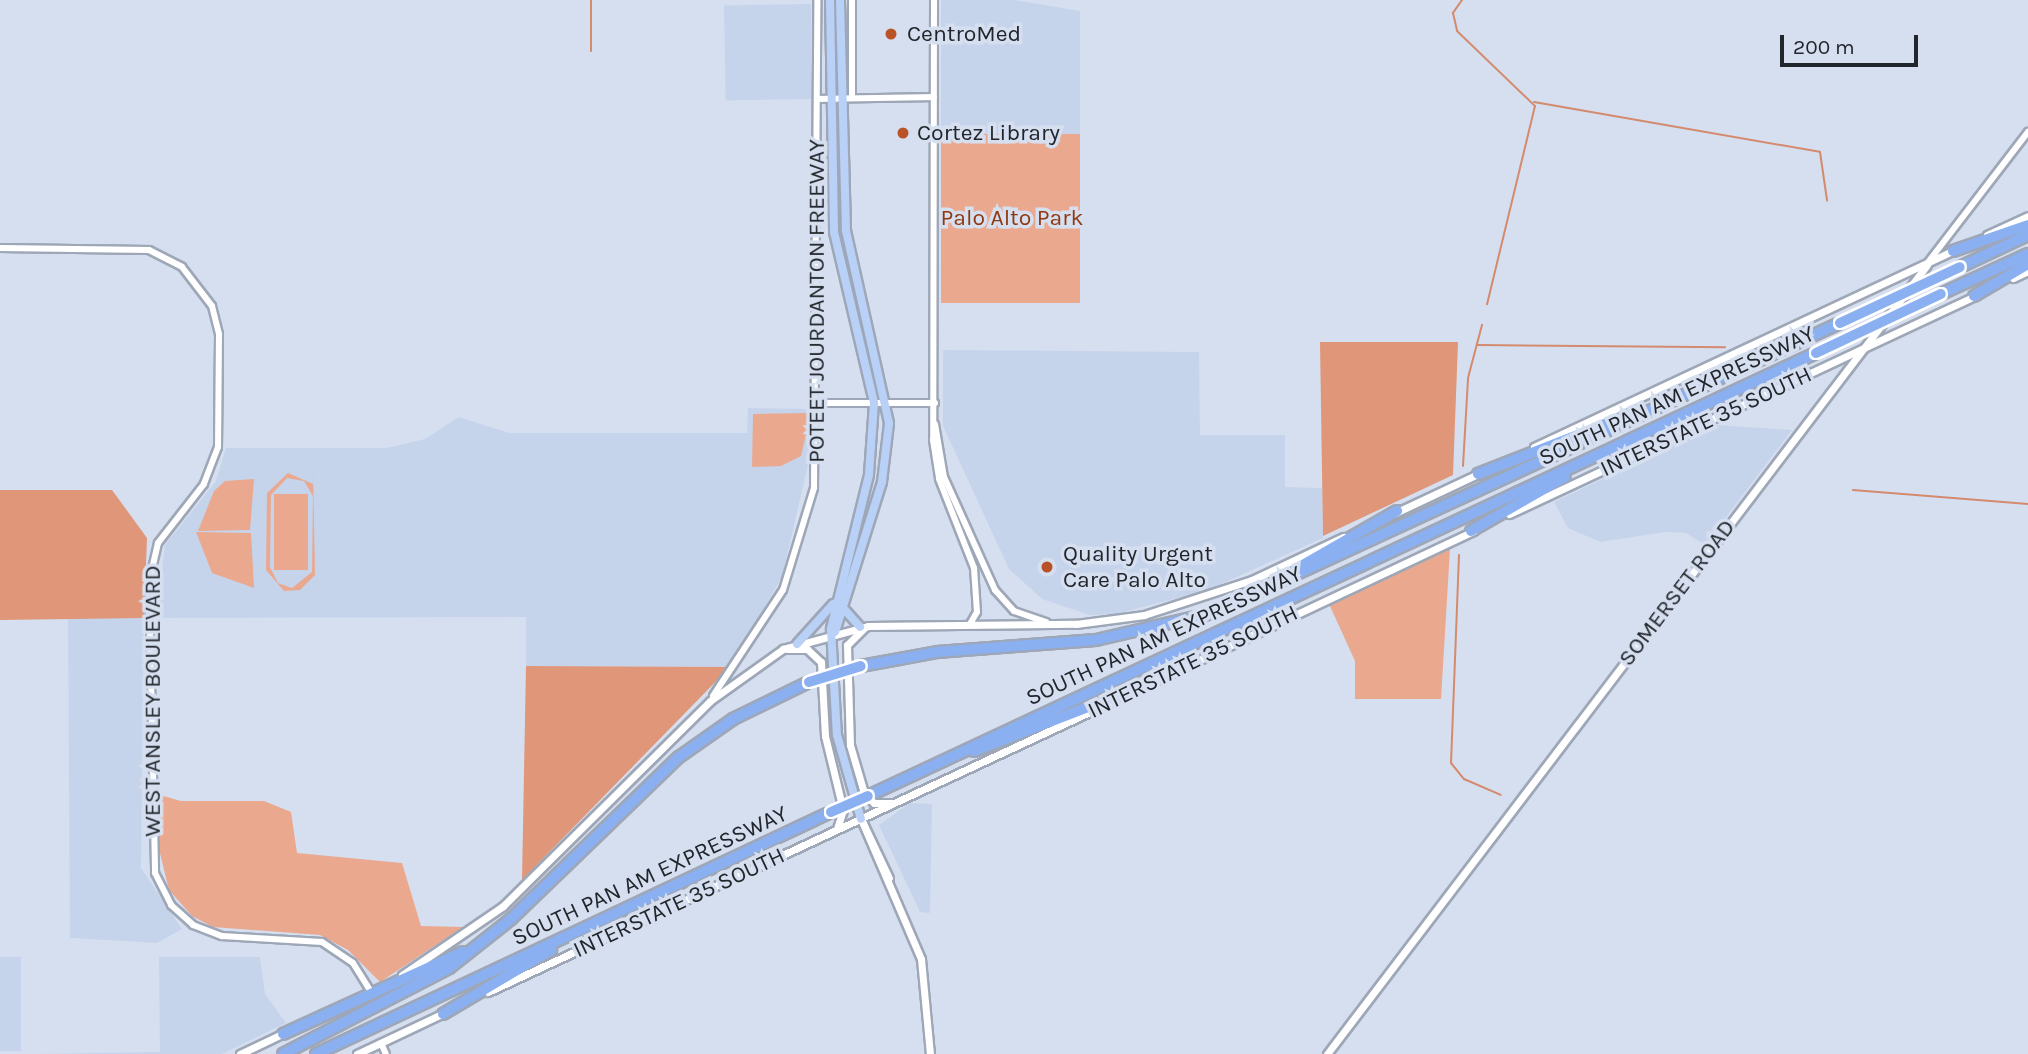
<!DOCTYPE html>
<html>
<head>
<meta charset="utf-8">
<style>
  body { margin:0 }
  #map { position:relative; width:2028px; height:1054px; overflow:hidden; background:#d6dff0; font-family:Karla,sans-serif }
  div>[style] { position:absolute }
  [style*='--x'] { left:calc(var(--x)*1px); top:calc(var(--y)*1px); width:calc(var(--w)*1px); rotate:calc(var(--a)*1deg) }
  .built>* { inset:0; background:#c6d4eb; transform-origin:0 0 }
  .green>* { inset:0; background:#eaa88e; transform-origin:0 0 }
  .forest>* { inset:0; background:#e09678 }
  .stream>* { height:2px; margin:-1px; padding:0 1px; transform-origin:1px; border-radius:1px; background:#d48a6d }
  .roads { filter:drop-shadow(2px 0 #9ea7b7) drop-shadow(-2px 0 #9ea7b7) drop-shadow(0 2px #9ea7b7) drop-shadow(0 -2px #9ea7b7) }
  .tertiary>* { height:6px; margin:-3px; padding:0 3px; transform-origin:3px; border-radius:3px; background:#fff }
  .secondary>* { height:7px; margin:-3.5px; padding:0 3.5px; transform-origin:3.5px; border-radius:3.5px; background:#fff }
  .primary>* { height:8px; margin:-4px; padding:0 4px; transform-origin:4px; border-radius:4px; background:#b9d0f7 }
  .motorway>* { height:10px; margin:-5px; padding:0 5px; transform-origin:5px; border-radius:5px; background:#8bb0f1 }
  .bridges { filter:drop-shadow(2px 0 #fff) drop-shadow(-2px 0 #fff) drop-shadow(0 2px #fff) drop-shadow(0 -2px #fff) }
  .motorway-bridge>* { height:10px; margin:-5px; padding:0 5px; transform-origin:5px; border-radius:5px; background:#8bb0f1 }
  .dots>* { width:19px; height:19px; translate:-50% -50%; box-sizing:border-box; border:4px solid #d6dff0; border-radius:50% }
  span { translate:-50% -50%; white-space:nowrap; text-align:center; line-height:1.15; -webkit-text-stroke:7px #d6dff0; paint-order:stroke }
  .poi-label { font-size:23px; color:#22262c }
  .left { translate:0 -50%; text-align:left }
  .park-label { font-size:23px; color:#90380d }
  .street-label { font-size:23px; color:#22262c }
  .scale { position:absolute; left:1780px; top:35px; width:138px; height:32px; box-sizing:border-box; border:4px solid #22262c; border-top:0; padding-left:9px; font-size:21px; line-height:24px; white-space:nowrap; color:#22262c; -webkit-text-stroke:5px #d6dff0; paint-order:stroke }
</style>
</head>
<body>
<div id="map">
  <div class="built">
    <div style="clip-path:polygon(941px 0,1014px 0,1080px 11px,1080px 134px,941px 134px)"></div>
    <div style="left:811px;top:4px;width:95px;height:87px;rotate:89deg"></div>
    <div style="clip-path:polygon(943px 350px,1199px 352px,1200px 435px,1285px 435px,1285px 487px,1322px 488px,1323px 538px,1208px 590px,1116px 614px,1090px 615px,1042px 599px,1009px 569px,943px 426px)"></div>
    <div style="clip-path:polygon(748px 408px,813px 409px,811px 452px,782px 577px,730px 667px,526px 666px,526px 617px,157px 618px,165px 545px,216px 481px,226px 448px,386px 448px,425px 439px,459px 417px,509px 433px,747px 433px)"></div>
    <div style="clip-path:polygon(1717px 425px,1792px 430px,1705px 545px,1686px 533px,1666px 532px,1600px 542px,1568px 528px,1554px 502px)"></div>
    <div style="clip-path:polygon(68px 618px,144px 618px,141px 868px,182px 929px,157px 943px,70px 938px)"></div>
    <div style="clip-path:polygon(910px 803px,932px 804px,930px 913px,920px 912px,879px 825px)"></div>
    <div style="left:0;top:957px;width:21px;height:94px"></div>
    <div style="clip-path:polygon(159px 957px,260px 957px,265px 994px,286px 1023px,222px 1054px,38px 1054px,160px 1052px)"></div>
  </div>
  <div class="green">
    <div style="left:941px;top:134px;width:139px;height:169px"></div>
    <div style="clip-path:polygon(811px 413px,801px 456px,781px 466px,752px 467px,753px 414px)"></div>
    <div style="clip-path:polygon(evenodd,313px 470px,315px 575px,300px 590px,284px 591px,266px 570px,267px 493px,288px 473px,313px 484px,313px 470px,287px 478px,304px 481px,313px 496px,312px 572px,292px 588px,278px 583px,270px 567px,271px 495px,287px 478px)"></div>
    <div style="clip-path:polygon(254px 479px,250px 530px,198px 531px,214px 491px,225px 481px)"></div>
    <div style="left:274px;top:494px;width:34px;height:76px"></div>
    <div style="clip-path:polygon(196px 532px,251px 533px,254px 588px,212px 573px)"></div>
    <div style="clip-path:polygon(1450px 549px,1441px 699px,1355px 699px,1355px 661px,1329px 604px)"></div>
    <div style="clip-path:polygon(160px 795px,181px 801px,264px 801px,291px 812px,297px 853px,402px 863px,421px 926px,463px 927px,380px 982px,348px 950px,320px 935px,213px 927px,192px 916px,169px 890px,159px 849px)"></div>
  </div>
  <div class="forest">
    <div style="clip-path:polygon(1320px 342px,1458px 342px,1453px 475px,1323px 536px)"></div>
    <div style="clip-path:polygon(0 490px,112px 490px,147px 538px,144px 618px,0 620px)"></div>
    <div style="clip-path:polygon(526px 666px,730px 667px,522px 880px)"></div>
  </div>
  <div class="stream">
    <div style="--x:591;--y:0;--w:51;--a:90"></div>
    <div style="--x:1462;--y:0;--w:16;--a:125"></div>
    <div style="--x:1453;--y:13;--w:18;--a:77"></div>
    <div style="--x:1457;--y:31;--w:108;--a:43.9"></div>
    <div style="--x:1535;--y:106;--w:204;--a:103.6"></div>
    <div style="--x:1534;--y:102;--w:290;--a:9.9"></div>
    <div style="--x:1820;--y:152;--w:49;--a:81.7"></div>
    <div style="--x:1477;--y:345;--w:248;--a:0.5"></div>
    <div style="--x:1463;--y:466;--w:88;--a:-86.7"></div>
    <div style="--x:1468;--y:378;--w:55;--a:-75.2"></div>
    <div style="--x:1853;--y:490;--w:176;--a:4.6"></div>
    <div style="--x:1459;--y:555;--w:208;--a:92.2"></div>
    <div style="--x:1451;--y:763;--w:21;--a:51"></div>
    <div style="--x:1464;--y:779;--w:40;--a:23.4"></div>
  </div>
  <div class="roads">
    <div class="tertiary">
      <div style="--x:852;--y:0;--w:98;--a:90"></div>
      <div style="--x:934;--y:0;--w:440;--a:90.1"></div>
      <div style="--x:933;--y:440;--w:39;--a:81"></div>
      <div style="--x:939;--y:479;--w:96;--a:68.5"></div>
      <div style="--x:974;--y:568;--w:44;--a:86.1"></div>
      <div style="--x:977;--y:612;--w:14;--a:120"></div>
      <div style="--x:818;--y:99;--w:116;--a:-1"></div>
      <div style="--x:0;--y:248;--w:149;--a:0.8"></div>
      <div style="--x:149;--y:250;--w:37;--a:27"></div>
      <div style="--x:182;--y:267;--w:49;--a:52.4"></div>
      <div style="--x:212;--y:306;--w:29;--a:76"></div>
      <div style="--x:219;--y:334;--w:113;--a:90.5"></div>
      <div style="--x:218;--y:447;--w:40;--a:111"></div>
      <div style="--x:204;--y:484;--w:75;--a:127.9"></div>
      <div style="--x:158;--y:543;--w:40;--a:103"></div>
      <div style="--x:149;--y:582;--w:291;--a:88.8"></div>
      <div style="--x:155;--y:873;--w:36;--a:63"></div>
      <div style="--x:171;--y:905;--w:30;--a:42"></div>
      <div style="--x:193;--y:925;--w:31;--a:21"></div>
      <div style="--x:222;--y:936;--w:100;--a:3.4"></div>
      <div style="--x:322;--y:942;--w:37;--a:34"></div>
      <div style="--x:353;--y:963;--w:34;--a:58"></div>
      <div style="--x:1929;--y:261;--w:163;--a:-52.5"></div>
      <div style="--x:819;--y:403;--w:116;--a:0"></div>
      <div style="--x:935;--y:424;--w:54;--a:80.4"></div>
      <div style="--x:944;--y:477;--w:124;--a:65.7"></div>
      <div style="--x:995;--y:590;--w:28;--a:48"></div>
      <div style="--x:1014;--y:611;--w:34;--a:19"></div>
      <div style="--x:713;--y:696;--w:127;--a:-56.6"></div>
      <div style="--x:783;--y:590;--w:107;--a:-73.1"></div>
      <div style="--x:814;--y:488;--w:488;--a:-89.6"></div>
      <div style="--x:381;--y:1043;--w:12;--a:66"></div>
    </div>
    <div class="secondary">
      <div style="--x:1987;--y:235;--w:45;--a:-24.9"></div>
      <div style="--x:2013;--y:278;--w:17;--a:-25"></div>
      <div style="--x:1534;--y:447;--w:464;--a:-25.1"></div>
      <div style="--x:1395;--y:513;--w:96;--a:-25.2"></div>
      <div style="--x:1509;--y:514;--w:517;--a:-25.08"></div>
      <div style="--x:864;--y:628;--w:24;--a:135"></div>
      <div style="--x:847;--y:645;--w:100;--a:88.3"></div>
      <div style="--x:850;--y:745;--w:50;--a:73.7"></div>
      <div style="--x:864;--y:793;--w:14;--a:45"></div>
      <div style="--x:874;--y:803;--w:19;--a:0"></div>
      <div style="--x:788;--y:649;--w:19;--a:0"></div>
      <div style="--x:807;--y:649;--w:19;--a:43"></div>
      <div style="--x:821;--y:662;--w:74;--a:86.9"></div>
      <div style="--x:825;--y:736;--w:76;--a:76.3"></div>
      <div style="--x:843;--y:810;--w:20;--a:108"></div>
      <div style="--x:1142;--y:687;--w:366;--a:-25.2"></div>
      <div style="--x:861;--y:819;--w:152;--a:66.8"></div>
      <div style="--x:921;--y:959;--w:95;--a:84.6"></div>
      <div style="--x:861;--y:819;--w:65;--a:64.6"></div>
      <div style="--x:402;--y:975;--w:122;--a:-34.3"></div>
      <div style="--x:503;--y:906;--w:291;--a:-44.7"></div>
      <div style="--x:710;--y:701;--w:90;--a:-35.5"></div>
      <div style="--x:783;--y:649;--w:88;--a:-15.1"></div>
      <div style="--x:868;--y:626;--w:208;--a:-0.6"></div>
      <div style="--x:1076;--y:624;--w:69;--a:-7.5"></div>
      <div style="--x:1144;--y:615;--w:114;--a:-18"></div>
      <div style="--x:1252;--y:580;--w:101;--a:-25.3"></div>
      <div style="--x:488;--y:992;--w:685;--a:-24.96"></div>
      <div style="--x:240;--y:1054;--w:49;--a:-25.5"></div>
      <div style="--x:357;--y:1054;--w:98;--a:-25.3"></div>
      <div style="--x:1327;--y:1054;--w:991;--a:-52.75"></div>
    </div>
    <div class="primary">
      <div style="--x:830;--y:0;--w:232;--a:89"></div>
      <div style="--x:834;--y:232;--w:176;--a:76.8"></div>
      <div style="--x:874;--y:403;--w:72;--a:94"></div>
      <div style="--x:869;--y:475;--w:159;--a:103.9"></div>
      <div style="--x:831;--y:629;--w:106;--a:86.8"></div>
      <div style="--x:837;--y:735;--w:87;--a:74.1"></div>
      <div style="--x:844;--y:609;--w:24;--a:48"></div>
      <div style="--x:835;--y:632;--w:157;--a:-72.6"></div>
      <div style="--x:882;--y:482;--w:59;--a:-83.2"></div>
      <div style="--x:889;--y:423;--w:198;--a:-102.6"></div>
      <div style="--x:846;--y:230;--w:230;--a:-91.5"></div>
      <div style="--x:797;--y:644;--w:54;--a:-48"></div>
    </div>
    <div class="motorway">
      <div style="--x:1953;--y:251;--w:79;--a:-19.1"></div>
      <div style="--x:1960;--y:267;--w:75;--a:-25.2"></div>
      <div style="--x:1941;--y:294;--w:96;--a:-24.7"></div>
      <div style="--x:1974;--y:296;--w:63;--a:-30.7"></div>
      <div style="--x:1478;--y:474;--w:170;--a:-21.4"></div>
      <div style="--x:1471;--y:531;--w:108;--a:-29.9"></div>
      <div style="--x:1273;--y:582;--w:143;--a:-29.8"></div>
      <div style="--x:861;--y:666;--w:77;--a:-10.4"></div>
      <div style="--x:937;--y:652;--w:159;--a:-4.3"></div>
      <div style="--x:1096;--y:640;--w:119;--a:-13.1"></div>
      <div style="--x:1212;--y:613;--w:692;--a:-24.79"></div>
      <div style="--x:974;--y:751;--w:183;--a:-21.1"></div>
      <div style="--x:868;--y:796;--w:1046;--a:-25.05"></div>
      <div style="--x:443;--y:1014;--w:126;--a:-30.7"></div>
      <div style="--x:283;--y:1034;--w:198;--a:-24.5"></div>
      <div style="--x:283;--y:1054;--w:187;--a:-27.4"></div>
      <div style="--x:449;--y:968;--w:79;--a:-38.3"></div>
      <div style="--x:511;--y:919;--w:233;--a:-44"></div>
      <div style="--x:679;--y:757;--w:66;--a:-35.1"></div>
      <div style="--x:733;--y:719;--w:85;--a:-26"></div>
      <div style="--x:316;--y:1054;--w:569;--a:-25.17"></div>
    </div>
  </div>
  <div class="bridges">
    <div class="motorway-bridge">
      <div style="--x:1840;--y:323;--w:132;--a:-25"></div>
      <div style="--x:1816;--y:353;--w:138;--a:-25.3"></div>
      <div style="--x:809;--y:682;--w:54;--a:-17.1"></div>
      <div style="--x:831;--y:812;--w:40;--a:-23.4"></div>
    </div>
  </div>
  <div class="dots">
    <div style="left:891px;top:34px;background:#b95327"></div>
    <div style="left:903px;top:133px;background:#b95327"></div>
    <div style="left:1047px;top:567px;background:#b95327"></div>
  </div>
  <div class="poi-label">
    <span class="left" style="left:907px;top:34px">CentroMed</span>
    <span class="left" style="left:917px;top:133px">Cortez Library</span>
    <span class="left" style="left:1063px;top:567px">Quality Urgent<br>Care Palo Alto</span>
  </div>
  <div class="park-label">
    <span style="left:1012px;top:218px">Palo Alto Park</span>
  </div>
  <div class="street-label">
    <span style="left:817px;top:301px;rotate:-90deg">POTEET JOURDANTON FREEWAY</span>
    <span style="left:1677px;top:396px;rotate:-25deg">SOUTH PAN AM EXPRESSWAY</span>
    <span style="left:1706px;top:422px;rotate:-25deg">INTERSTATE 35 SOUTH</span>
    <span style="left:1677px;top:593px;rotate:-53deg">SOMERSET ROAD</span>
    <span style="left:1164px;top:636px;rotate:-25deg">SOUTH PAN AM EXPRESSWAY</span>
    <span style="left:1193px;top:662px;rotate:-26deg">INTERSTATE 35 SOUTH</span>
    <span style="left:153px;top:701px;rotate:-90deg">WEST ANSLEY BOULEVARD</span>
    <span style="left:650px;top:876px;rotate:-25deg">SOUTH PAN AM EXPRESSWAY</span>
    <span style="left:679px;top:903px;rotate:-25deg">INTERSTATE 35 SOUTH</span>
  </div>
  <div class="scale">200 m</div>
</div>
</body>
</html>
